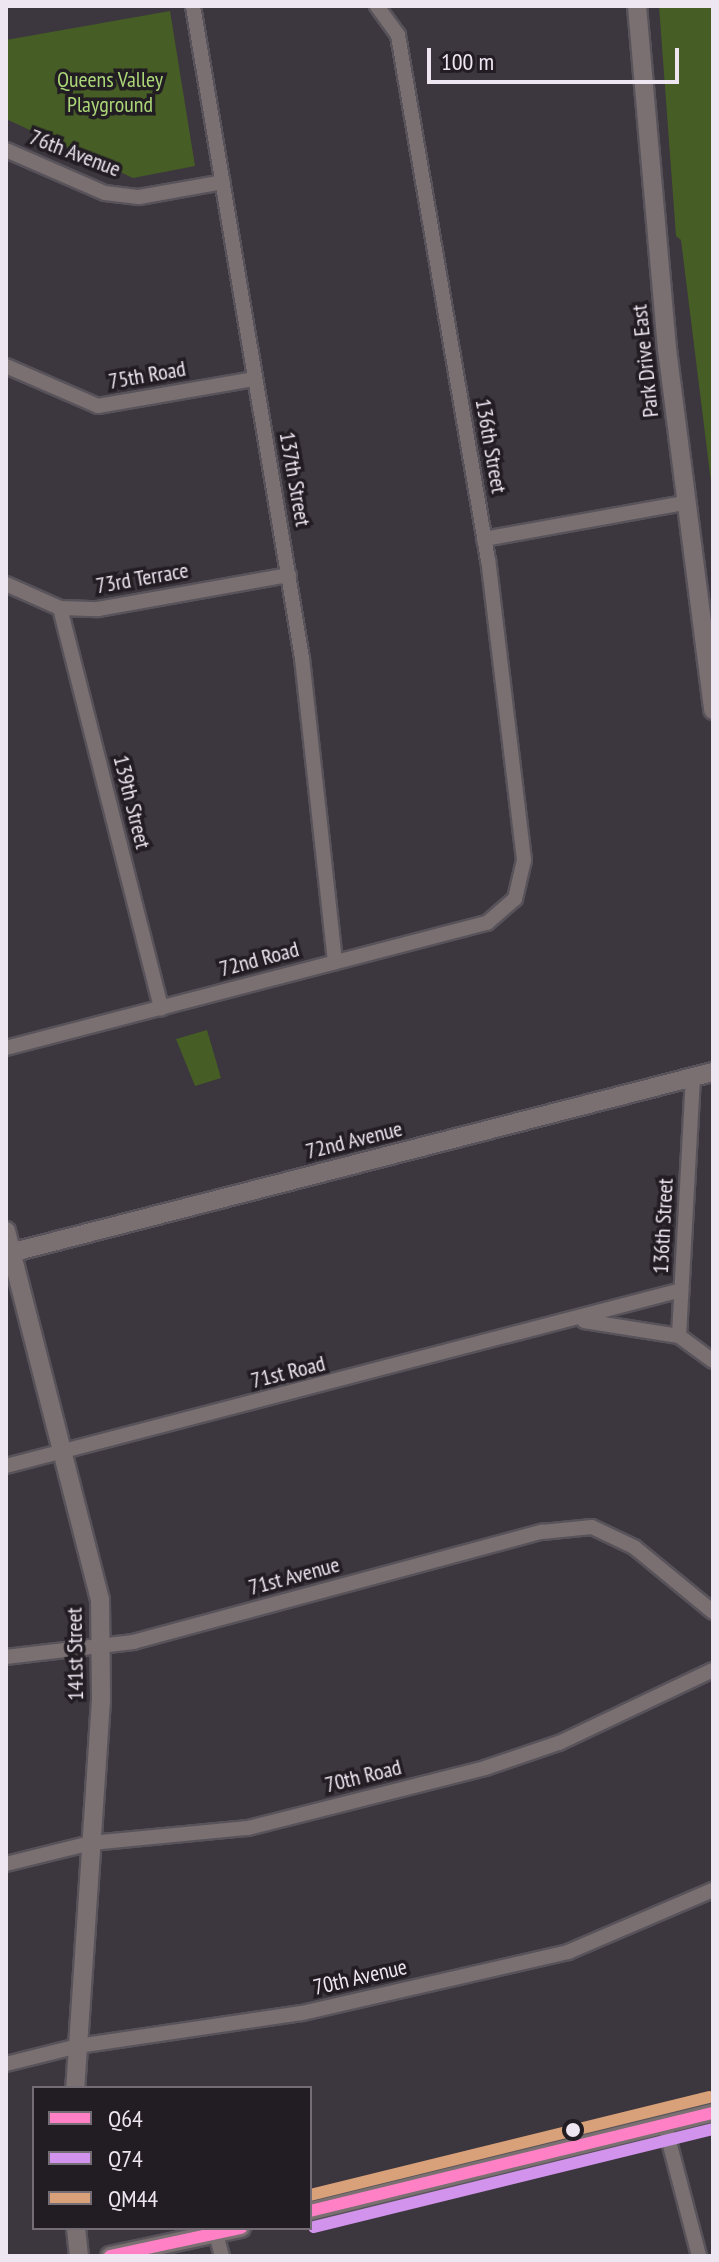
<!DOCTYPE html>
<html>
<head>
<meta charset="utf-8">
<style>
  body { margin:0 }
  #map { position:relative; width:719px; height:2262px; overflow:hidden; background:#3c363e; font-family:"PT Sans Narrow",sans-serif }
  div>[style] { position:absolute }
  [style*='--x'] { left:calc(var(--x)*1px); top:calc(var(--y)*1px); width:calc(var(--w)*1px); rotate:calc(var(--a)*1deg) }
  .green>* { inset:0; background:#465d25 }
  .roads { filter:drop-shadow(2px 0 #58535a) drop-shadow(-2px 0 #58535a) drop-shadow(0 2px #58535a) drop-shadow(0 -2px #58535a) }
  .minor>* { height:14px; margin:-7px; padding:0 7px; transform-origin:7px; border-radius:7px; background:#7a7071 }
  .tertiary>* { height:18px; margin:-9px; padding:0 9px; transform-origin:9px; border-radius:9px; background:#7a7071 }
  .bus-1>* { height:12px; margin:-6px; padding:0 6px; transform-origin:6px; border-radius:6px; background:#ff80c5 }
  .bus-2>* { height:12px; margin:-6px; padding:0 6px; transform-origin:6px; border-radius:6px; background:#d193ec }
  .bus-3>* { height:12px; margin:-6px; padding:0 6px; transform-origin:6px; border-radius:6px; background:#d9a179 }
  .dots>* { width:22px; height:22px; translate:-50% -50%; box-sizing:border-box; border:4px solid #221c23; border-radius:50% }
  span { translate:-50% -50%; white-space:nowrap; text-align:center; line-height:1.15; -webkit-text-stroke:7px #221c23; paint-order:stroke }
  .park-label { font-size:22px; color:#abd678 }
  .street-label { font-size:22px; color:#eee6f1 }
  .frame { position:absolute; inset:0; border:8px solid #eee6f1; pointer-events:none }
  .legend { position:absolute; left:32px; top:2086px; width:280px; height:144px; box-sizing:border-box; background:#221c23; border:2px solid #746d75; margin:0; padding:10px 14px; list-style:none; font-size:24px; color:#eee6f1 }
  .legend li { display:flex; align-items:center; gap:16px; height:40px }
  .legend b { width:40px; border:2px solid #746d75 }
  .scale { position:absolute; left:427px; top:48px; width:252px; height:36px; box-sizing:border-box; border:4px solid #eee6f1; border-top:0; padding-left:10px; font-size:24px; line-height:28px; white-space:nowrap; color:#eee6f1; -webkit-text-stroke:6px #221c23; paint-order:stroke }
</style>
</head>
<body>
<div id="map">
  <div class="green">
    <div style="clip-path:polygon(659px 6px,713px 6px,713px 498px,681px 240px,676px 236px)"></div>
    <div style="clip-path:polygon(170px 11px,195px 166px,133px 178px,6px 119px,6px 40px)"></div>
    <div style="clip-path:polygon(207px 1030px,221px 1078px,195px 1086px,176px 1039px)"></div>
  </div>
  <div class="roads">
    <div class="minor">
      <div style="--x:193;--y:6;--w:661;--a:80.51"></div>
      <div style="--x:302;--y:658;--w:306;--a:83.8"></div>
      <div style="--x:6;--y:150;--w:108;--a:23.5"></div>
      <div style="--x:105;--y:193;--w:34;--a:7"></div>
      <div style="--x:139;--y:197;--w:85;--a:-10.1"></div>
      <div style="--x:6;--y:366;--w:100;--a:23.5"></div>
      <div style="--x:98;--y:406;--w:159;--a:-9.8"></div>
      <div style="--x:484;--y:539;--w:204;--a:-10.2"></div>
      <div style="--x:6;--y:584;--w:59;--a:24"></div>
      <div style="--x:60;--y:608;--w:38;--a:2"></div>
      <div style="--x:98;--y:609;--w:194;--a:-10.1"></div>
      <div style="--x:60;--y:608;--w:413;--a:75.8"></div>
      <div style="--x:6;--y:1048;--w:497;--a:-14.6"></div>
      <div style="--x:487;--y:923;--w:37;--a:-41"></div>
      <div style="--x:515;--y:899;--w:40;--a:-77"></div>
      <div style="--x:524;--y:860;--w:302;--a:-96.8"></div>
      <div style="--x:488;--y:560;--w:533;--a:-99.73"></div>
      <div style="--x:398;--y:35;--w:36;--a:-126"></div>
      <div style="--x:693;--y:1077;--w:259;--a:93.1"></div>
      <div style="--x:679;--y:1336;--w:42;--a:36.3"></div>
      <div style="--x:584;--y:1321;--w:96;--a:9"></div>
      <div style="--x:6;--y:1466;--w:698;--a:-14.61"></div>
      <div style="--x:6;--y:1657;--w:128;--a:-6.7"></div>
      <div style="--x:133;--y:1642;--w:424;--a:-15.1"></div>
      <div style="--x:542;--y:1532;--w:50;--a:-5.7"></div>
      <div style="--x:592;--y:1527;--w:47;--a:25.5"></div>
      <div style="--x:634;--y:1547;--w:102;--a:39.4"></div>
      <div style="--x:6;--y:1864;--w:88;--a:-13.9"></div>
      <div style="--x:91;--y:1843;--w:158;--a:-5.5"></div>
      <div style="--x:248;--y:1828;--w:244;--a:-14.2"></div>
      <div style="--x:485;--y:1768;--w:78;--a:-18.7"></div>
      <div style="--x:559;--y:1743;--w:170;--a:-25.4"></div>
      <div style="--x:6;--y:2064;--w:74;--a:-14"></div>
      <div style="--x:78;--y:2046;--w:226;--a:-8.4"></div>
      <div style="--x:302;--y:2013;--w:273;--a:-12.9"></div>
      <div style="--x:568;--y:1952;--w:158;--a:-23.2"></div>
      <div style="--x:665;--y:2126;--w:134;--a:75.3"></div>
      <div style="--x:216;--y:2234;--w:23;--a:75"></div>
    </div>
    <div class="tertiary">
      <div style="--x:637;--y:6;--w:344;--a:85"></div>
      <div style="--x:667;--y:349;--w:364;--a:82.7"></div>
      <div style="--x:6;--y:1231;--w:381;--a:75.7"></div>
      <div style="--x:100;--y:1600;--w:100;--a:89.4"></div>
      <div style="--x:101;--y:1700;--w:389;--a:93.8"></div>
      <div style="--x:6;--y:1254;--w:730;--a:-14.44"></div>
      <div style="--x:310;--y:2211;--w:415;--a:-13.7"></div>
      <div style="--x:76;--y:2228;--w:28;--a:84"></div>
      <div style="--x:110;--y:2256;--w:134;--a:-12.1"></div>
    </div>
  </div>
  <div class="bus-1">
    <div style="--x:310;--y:2211;--w:415;--a:-13.7"></div>
    <div style="--x:110;--y:2256;--w:134;--a:-12.1"></div>
  </div>
  <div class="bus-2">
    <div style="--x:314;--y:2227;--w:411;--a:-13.8"></div>
  </div>
  <div class="bus-3">
    <div style="--x:310;--y:2195;--w:411;--a:-13.8"></div>
  </div>
  <div class="dots">
    <div style="left:573px;top:2130px;background:#eee6f1"></div>
  </div>
  <div class="park-label">
    <span style="left:110px;top:92px">Queens Valley<br>Playground</span>
  </div>
  <div class="street-label">
    <span style="left:75px;top:153px;rotate:21deg">76th Avenue</span>
    <span style="left:645px;top:361px;rotate:-96deg">Park Drive East</span>
    <span style="left:147px;top:375px;rotate:-10deg">75th Road</span>
    <span style="left:491px;top:446px;rotate:80deg">136th Street</span>
    <span style="left:295px;top:479px;rotate:80deg">137th Street</span>
    <span style="left:142px;top:578px;rotate:-10deg">73rd Terrace</span>
    <span style="left:132px;top:802px;rotate:76deg">139th Street</span>
    <span style="left:259px;top:959px;rotate:-15deg">72nd Road</span>
    <span style="left:354px;top:1140px;rotate:-14deg">72nd Avenue</span>
    <span style="left:663px;top:1226px;rotate:-87deg">136th Street</span>
    <span style="left:288px;top:1372px;rotate:-14deg">71st Road</span>
    <span style="left:294px;top:1576px;rotate:-15deg">71st Avenue</span>
    <span style="left:75px;top:1654px;rotate:-91deg">141st Street</span>
    <span style="left:363px;top:1776px;rotate:-14deg">70th Road</span>
    <span style="left:360px;top:1977px;rotate:-13deg">70th Avenue</span>
  </div>
  <div class="frame"></div>
  <ul class="legend">
  <li><b style="height:10px;background:#ff80c5"></b>Q64</li>
  <li><b style="height:10px;background:#d193ec"></b>Q74</li>
  <li><b style="height:10px;background:#d9a179"></b>QM44</li>
  </ul>
  <div class="scale">100 m</div>
</div>
</body>
</html>
